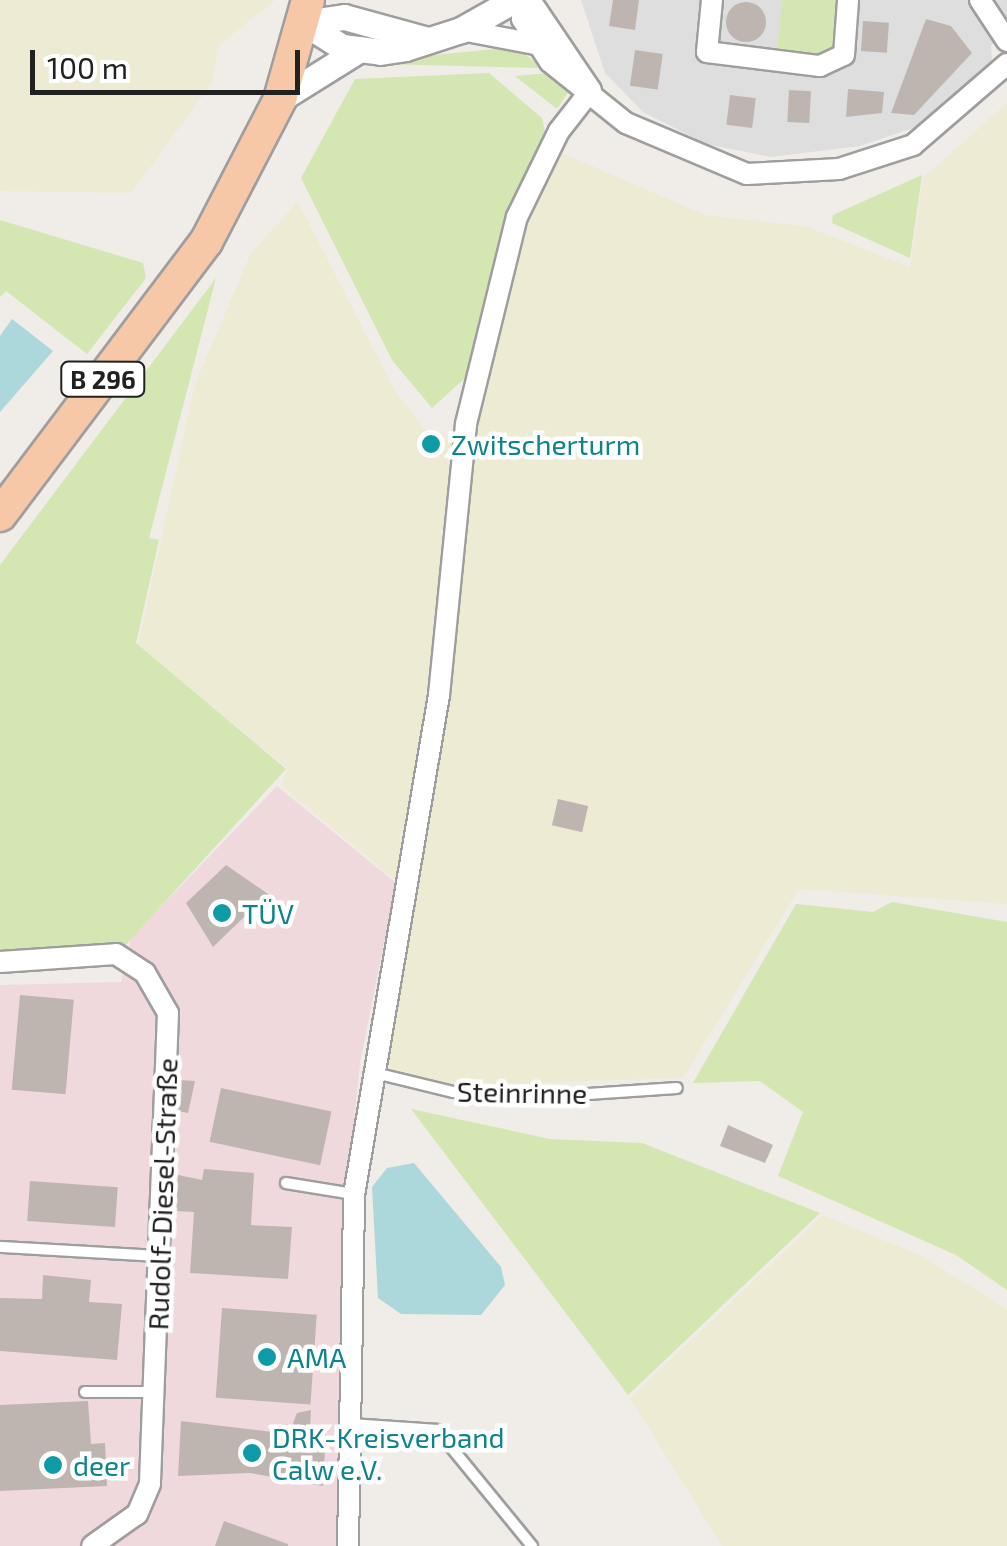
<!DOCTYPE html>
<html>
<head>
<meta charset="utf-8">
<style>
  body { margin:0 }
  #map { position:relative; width:1007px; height:1546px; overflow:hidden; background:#f0ece8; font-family:"Exo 2",sans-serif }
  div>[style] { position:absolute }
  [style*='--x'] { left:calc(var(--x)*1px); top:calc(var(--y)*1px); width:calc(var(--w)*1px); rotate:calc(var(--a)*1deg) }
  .residential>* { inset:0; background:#dfdede }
  .commercial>* { inset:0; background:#f0d9dc }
  .farmland>* { inset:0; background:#eeebd5 }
  .grass>* { inset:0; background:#d4e6b2 }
  .water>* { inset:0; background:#acd8db }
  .building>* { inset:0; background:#beb5b1; transform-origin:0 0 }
  .round { border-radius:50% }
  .roads { filter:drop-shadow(2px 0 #9e9e9e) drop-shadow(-2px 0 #9e9e9e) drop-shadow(0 2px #9e9e9e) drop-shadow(0 -2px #9e9e9e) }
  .service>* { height:10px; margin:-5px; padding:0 5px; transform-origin:5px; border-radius:5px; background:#fff }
  .minor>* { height:20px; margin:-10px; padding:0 10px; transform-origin:10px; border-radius:10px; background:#fff }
  .tertiary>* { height:25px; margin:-12.5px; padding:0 12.5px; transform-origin:12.5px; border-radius:12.5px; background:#fff }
  .primary>* { height:32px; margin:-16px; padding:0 16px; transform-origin:16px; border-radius:16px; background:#f6c8a8 }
  .dots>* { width:28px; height:28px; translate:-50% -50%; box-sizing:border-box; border:5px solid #fff; border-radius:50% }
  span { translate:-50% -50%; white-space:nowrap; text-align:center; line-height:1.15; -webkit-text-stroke:9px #fff; paint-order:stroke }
  .shield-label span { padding:2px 8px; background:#fff; border:2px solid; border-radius:8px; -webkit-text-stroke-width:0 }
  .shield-label { font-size:25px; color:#212121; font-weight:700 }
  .culture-label { font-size:28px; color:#0d838f }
  .left { translate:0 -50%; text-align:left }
  .street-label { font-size:28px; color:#212121 }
  .scale { position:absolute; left:30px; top:50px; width:270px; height:45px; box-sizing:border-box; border:5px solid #212121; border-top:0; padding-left:12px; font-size:30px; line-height:35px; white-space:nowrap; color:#212121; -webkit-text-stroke:8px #fff; paint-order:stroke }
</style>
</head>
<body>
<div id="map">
  <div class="residential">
    <div style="clip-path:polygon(581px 0,1007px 0,1007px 25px,991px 46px,992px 61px,919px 126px,860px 146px,771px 157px,706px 144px,643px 112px,605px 73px)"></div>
  </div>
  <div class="commercial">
    <div style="clip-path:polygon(277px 786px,396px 883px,360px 1063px,347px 1192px,337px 1546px,0 1546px,0 985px,121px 982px,131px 938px)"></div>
  </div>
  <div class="farmland">
    <div style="clip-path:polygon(0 0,275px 0,219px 45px,212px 83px,131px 193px,0 191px)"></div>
    <div style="clip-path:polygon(1007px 103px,1007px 904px,799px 889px,683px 1078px,454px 1086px,394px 1075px,383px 1056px,399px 883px,281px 786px,287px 768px,138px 645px,195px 384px,250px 255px,298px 201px,394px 390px,425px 429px,474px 440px,524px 236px,560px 152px,705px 215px,805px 226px,910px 267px,923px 178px)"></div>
    <div style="clip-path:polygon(823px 1215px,922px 1256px,1007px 1309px,1007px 1546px,722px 1546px,630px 1398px)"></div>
  </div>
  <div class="grass">
    <div style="clip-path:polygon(782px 0,840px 0,836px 44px,818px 58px,777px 54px)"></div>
    <div style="clip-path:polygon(516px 47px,542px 68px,381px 64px,385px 60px)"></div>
    <div style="clip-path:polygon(489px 73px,542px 118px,545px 132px,510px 217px,466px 377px,432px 408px,392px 360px,301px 178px,355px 79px)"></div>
    <div style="clip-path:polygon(549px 73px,569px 91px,557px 109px,515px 76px)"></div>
    <div style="clip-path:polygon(922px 175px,910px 258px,832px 223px,833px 215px)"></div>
    <div style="clip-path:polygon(0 220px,143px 263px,146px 278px,87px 354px,6px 291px,0 297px)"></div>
    <div style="clip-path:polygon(216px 278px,149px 538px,159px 540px,136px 643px,286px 769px,122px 949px,0 950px,0 565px)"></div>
    <div style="clip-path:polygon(892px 902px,1007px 922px,1007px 1290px,956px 1255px,778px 1176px,803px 1112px,760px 1081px,693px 1083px,796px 904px,873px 912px)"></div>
    <div style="clip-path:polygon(411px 1109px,550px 1139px,642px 1143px,820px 1213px,628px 1395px)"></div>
  </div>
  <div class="water">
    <div style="clip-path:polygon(12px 319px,53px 351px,0 412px,0 336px)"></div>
    <div style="clip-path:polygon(414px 1163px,501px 1267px,505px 1285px,481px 1315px,401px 1314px,378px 1298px,372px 1187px,387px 1168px)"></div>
  </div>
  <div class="building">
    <div style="clip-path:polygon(613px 0,639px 0,635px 30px,609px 26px)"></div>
    <div class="round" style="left:726px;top:2px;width:40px;height:40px"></div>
    <div style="clip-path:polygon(926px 19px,951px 26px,972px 53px,914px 115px,891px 113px)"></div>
    <div style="left:863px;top:21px;width:26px;height:30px;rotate:4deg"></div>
    <div style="left:635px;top:50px;width:28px;height:36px;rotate:8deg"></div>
    <div style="clip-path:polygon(848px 89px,884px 92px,882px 113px,846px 117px)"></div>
    <div style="left:789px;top:90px;width:22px;height:32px;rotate:3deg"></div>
    <div style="left:730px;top:95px;width:26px;height:30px;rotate:7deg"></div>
    <div style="left:558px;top:799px;width:31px;height:27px;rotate:13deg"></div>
    <div style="clip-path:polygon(226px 865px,268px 894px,213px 947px,186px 903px)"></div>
    <div style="left:20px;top:995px;width:54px;height:95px;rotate:5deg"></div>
    <div style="clip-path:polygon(179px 1080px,195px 1081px,188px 1113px,178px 1111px)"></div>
    <div style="left:221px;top:1088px;width:113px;height:55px;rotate:12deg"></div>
    <div style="clip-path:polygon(728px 1125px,773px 1145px,765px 1163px,720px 1146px)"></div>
    <div style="clip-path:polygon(204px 1169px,254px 1173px,251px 1225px,292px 1227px,288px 1279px,190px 1273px,194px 1212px,176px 1211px,178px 1175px,202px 1180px)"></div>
    <div style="left:30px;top:1181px;width:88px;height:40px;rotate:4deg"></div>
    <div style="clip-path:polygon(43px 1275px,91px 1280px,89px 1302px,122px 1304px,117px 1360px,0 1351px,0 1298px,42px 1299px)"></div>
    <div style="left:222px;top:1308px;width:95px;height:90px;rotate:4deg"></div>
    <div style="clip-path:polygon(88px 1401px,91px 1444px,105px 1443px,107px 1486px,0 1491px,0 1405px)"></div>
    <div style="clip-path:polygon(311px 1410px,310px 1430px,326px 1431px,323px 1486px,250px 1473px,178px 1476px,181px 1421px,289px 1434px,297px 1413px)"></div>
    <div style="clip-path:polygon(224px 1521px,288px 1544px,288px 1546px,215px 1546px)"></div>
  </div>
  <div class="roads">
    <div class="service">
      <div style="--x:371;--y:1072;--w:84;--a:13.7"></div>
      <div style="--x:453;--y:1092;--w:91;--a:3.1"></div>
      <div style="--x:544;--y:1097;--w:133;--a:-3.9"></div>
      <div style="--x:286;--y:1183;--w:68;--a:9.3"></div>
      <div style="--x:1;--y:1247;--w:157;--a:3.3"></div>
      <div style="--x:85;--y:1392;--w:69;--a:0"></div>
      <div style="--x:352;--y:1424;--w:85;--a:4"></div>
      <div style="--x:437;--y:1430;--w:150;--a:50.7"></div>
    </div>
    <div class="minor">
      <div style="--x:522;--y:0;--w:19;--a:90"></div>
      <div style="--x:522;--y:19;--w:51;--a:56.9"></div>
      <div style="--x:550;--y:62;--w:97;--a:38.8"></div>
      <div style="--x:626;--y:123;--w:131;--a:22.9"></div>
      <div style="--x:747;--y:174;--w:92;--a:-3.1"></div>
      <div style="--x:839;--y:169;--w:78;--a:-18"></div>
      <div style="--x:913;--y:145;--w:124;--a:-40.8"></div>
      <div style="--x:530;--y:0;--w:107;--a:56"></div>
      <div style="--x:712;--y:0;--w:52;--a:95.5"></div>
      <div style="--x:707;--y:52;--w:114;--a:7.1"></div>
      <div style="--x:820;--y:66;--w:26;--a:-25"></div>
      <div style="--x:844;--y:55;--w:55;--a:-85.8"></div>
      <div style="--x:980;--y:0;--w:49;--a:56.6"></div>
      <div style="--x:461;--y:30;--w:75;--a:10.7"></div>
      <div style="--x:0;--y:962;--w:116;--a:-3.9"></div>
      <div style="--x:116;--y:954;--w:35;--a:33"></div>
      <div style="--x:145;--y:973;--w:46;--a:60.1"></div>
      <div style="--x:168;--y:1013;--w:471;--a:92.2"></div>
      <div style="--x:150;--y:1484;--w:33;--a:113"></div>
      <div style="--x:137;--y:1514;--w:55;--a:144.6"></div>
      <div style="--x:348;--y:1546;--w:351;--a:-89"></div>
      <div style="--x:354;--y:1195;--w:507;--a:-80.35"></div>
      <div style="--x:439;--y:695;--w:272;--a:-84.3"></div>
      <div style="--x:466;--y:424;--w:213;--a:-76.2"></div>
      <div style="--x:517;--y:217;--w:96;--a:-64"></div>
      <div style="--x:559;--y:131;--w:52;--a:-52"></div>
    </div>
    <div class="tertiary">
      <div style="--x:428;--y:40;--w:87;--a:-164.7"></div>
      <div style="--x:344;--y:17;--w:40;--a:171.5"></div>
      <div style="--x:304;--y:23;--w:45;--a:32.3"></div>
      <div style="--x:342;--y:47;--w:38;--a:7"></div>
      <div style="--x:380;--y:52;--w:25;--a:-9"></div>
      <div style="--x:405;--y:48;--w:59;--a:-17.8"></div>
      <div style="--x:461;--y:30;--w:61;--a:-29.5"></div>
      <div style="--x:280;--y:99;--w:94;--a:-32"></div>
    </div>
    <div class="primary">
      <div style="--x:0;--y:515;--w:342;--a:-53"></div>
      <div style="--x:206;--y:242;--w:161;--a:-62.6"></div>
      <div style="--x:280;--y:99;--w:103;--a:-74.2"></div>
    </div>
  </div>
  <div class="dots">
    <div style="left:431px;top:444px;background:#0f9aa8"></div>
    <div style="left:222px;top:913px;background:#0f9aa8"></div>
    <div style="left:267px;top:1357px;background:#0f9aa8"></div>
    <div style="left:252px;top:1453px;background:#0f9aa8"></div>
    <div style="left:53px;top:1465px;background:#0f9aa8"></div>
  </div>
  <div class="shield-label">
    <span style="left:103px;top:379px">B 296</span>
  </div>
  <div class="culture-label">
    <span class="left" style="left:451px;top:444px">Zwitscherturm</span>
    <span class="left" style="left:242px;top:913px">TÜV</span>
    <span class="left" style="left:287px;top:1357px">AMA</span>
    <span class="left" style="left:272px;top:1453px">DRK-Kreisverband<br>Calw e.V.</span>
    <span class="left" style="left:73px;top:1465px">deer</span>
  </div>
  <div class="street-label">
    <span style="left:522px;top:1092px;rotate:1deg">Steinrinne</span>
    <span style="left:162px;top:1194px;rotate:-88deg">Rudolf-Diesel-Straße</span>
  </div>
  <div class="scale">100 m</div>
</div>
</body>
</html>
